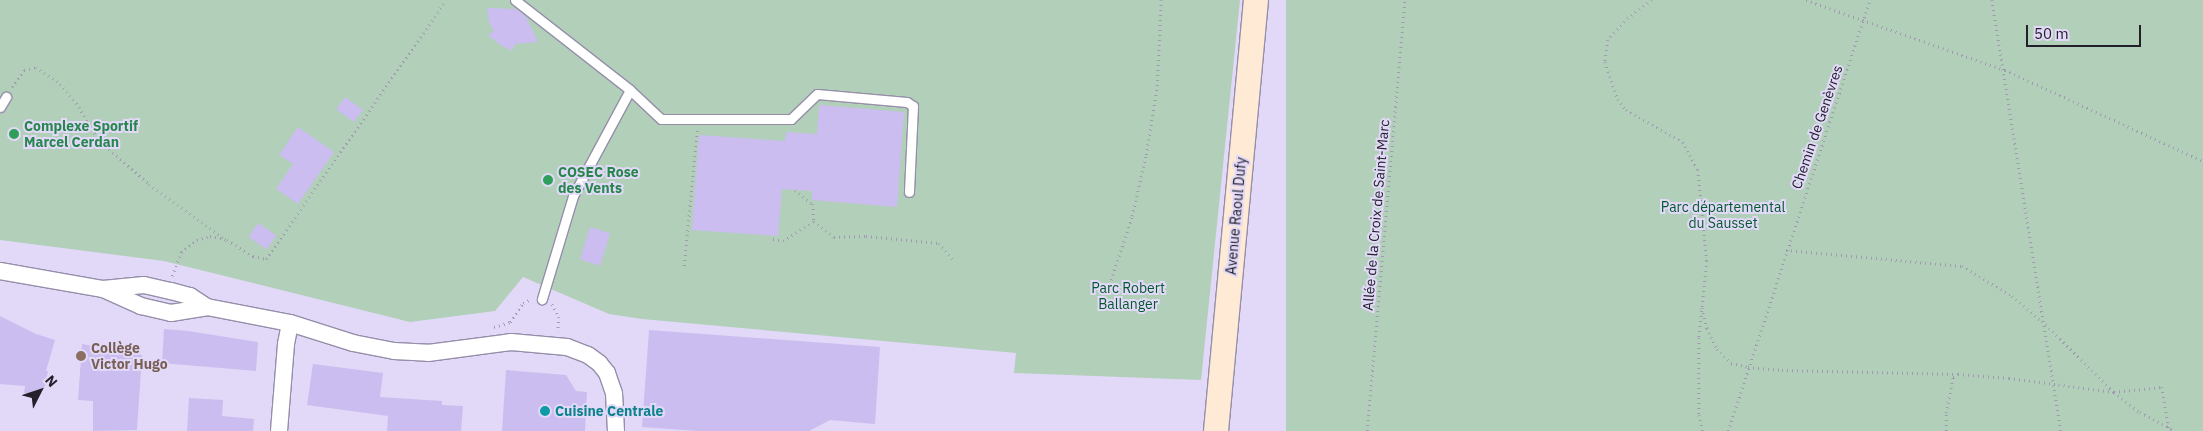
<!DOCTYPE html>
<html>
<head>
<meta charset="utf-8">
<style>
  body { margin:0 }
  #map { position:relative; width:2203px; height:431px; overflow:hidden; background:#e1d9f7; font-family:"IBM Plex Sans",sans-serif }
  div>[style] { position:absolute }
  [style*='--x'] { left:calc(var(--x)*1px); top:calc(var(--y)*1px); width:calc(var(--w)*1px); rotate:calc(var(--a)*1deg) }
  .green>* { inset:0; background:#b2cfba; transform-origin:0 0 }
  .building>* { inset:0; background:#cbbdf0; transform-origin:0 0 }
  .path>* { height:2.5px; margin-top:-1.25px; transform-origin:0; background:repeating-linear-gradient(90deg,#a099b1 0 1px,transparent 0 5px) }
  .roads { filter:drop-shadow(1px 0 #958ea9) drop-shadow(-1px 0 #958ea9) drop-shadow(0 1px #958ea9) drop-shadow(0 -1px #958ea9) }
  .service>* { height:9px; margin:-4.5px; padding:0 4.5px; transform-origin:4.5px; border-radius:4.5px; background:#fff }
  .minor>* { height:16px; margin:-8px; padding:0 8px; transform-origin:8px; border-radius:8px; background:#fff }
  .secondary>* { height:24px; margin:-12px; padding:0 12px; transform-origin:12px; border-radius:12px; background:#feead5 }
  .dots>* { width:14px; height:14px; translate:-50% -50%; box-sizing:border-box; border:2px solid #e1d9f7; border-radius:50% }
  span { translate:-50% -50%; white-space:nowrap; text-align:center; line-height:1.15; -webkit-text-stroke:4px #e1d9f7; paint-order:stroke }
  .leisure-label { font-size:14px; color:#27864d; font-weight:700 }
  .left { translate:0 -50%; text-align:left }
  .street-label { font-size:14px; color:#23202b }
  .park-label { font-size:14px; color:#05582d }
  .education-label { font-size:14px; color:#785e54; font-weight:700 }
  .culture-label { font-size:14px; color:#0d838f; font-weight:700 }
  .north { position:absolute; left:15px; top:366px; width:50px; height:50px; -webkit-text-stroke:4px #e1d9f7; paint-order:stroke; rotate:49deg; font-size:14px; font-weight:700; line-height:20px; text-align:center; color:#23202b }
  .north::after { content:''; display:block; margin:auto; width:18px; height:22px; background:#23202b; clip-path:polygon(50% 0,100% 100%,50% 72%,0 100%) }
  .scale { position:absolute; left:2026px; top:25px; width:115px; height:22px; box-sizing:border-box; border:2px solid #23202b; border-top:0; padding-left:6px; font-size:15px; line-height:18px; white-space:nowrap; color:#23202b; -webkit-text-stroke:4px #e1d9f7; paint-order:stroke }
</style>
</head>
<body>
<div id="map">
  <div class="green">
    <div style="clip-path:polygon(0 0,1240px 0,1201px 380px,1014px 373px,1016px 353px,642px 319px,609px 314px,523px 277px,495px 311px,410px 322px,164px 261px,0 240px)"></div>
    <div style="left:1286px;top:0;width:917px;height:433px"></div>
  </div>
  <div class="building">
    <div style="clip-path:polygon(487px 8px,516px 9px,526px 17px,538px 42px,515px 44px,512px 51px,499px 44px,488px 35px,494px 31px,489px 22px)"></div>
    <div style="left:345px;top:97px;width:22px;height:15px;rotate:36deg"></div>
    <div style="clip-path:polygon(819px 105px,904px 112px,897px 207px,812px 200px,812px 191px,782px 189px,778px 236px,692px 230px,699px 135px,785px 141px,786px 132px,817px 134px)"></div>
    <div style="clip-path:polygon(298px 127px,334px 152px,298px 204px,276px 189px,293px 164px,279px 155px)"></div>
    <div style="left:258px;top:223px;width:22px;height:17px;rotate:34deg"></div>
    <div style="left:590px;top:227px;width:21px;height:34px;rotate:17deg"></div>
    <div style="clip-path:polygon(0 316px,36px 334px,55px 340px,46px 371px,48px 371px,45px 386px,39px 397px,24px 393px,25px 386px,0 384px)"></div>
    <div style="clip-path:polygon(164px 329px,188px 331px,258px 342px,256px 371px,162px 363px)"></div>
    <div style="clip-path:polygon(649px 330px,880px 347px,875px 424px,830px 420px,809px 431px,698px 431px,642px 427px)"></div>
    <div style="clip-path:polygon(82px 344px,142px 355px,137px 430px,93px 431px,93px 401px,78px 400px)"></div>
    <div style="clip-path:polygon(313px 364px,383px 373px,380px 397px,442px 401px,442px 405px,463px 406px,461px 431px,387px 431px,388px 416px,307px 405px)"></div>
    <div style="clip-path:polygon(506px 370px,566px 375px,576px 391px,587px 392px,585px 431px,502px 431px)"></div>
    <div style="clip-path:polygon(189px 398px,223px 400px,222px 416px,254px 419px,253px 431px,187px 431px)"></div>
  </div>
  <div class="path">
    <div style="--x:1652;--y:0;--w:30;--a:143"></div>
    <div style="--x:1628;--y:18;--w:30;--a:132"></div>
    <div style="--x:1608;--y:40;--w:22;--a:98"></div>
    <div style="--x:1605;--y:62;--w:39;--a:71"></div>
    <div style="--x:1618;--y:99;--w:14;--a:54"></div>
    <div style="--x:1626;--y:110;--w:65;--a:29.3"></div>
    <div style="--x:1683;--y:142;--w:32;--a:62"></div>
    <div style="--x:1698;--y:170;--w:91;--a:84.4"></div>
    <div style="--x:1707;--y:261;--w:77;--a:95.9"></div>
    <div style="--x:1699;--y:338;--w:77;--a:90"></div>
    <div style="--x:1699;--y:415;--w:16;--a:76"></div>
    <div style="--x:1806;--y:0;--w:211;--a:19.4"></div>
    <div style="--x:2005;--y:70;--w:218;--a:24.7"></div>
    <div style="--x:1992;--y:0;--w:436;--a:80.9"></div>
    <div style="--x:12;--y:87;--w:21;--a:-55"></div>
    <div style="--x:24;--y:70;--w:12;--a:-14"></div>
    <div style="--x:36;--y:67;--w:29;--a:35"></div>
    <div style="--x:60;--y:84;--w:30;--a:50"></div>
    <div style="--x:79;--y:107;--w:37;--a:59"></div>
    <div style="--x:98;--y:139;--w:68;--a:41.4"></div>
    <div style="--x:149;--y:184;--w:92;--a:36.1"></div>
    <div style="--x:795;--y:190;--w:23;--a:38"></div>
    <div style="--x:813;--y:204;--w:17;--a:87"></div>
    <div style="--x:773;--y:239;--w:10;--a:11"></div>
    <div style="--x:783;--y:241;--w:37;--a:-33"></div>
    <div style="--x:814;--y:221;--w:26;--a:39"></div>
    <div style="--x:834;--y:237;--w:32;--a:-2"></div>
    <div style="--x:866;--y:236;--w:73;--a:5.5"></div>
    <div style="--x:939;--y:243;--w:23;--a:50"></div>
    <div style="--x:1786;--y:250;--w:177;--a:5.2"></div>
    <div style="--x:1962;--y:266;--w:58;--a:31"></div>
    <div style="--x:2012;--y:296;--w:39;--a:40"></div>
    <div style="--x:2042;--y:321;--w:101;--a:44.6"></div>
    <div style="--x:2114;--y:392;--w:33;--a:38"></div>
    <div style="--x:2140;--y:412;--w:40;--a:28"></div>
    <div style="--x:684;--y:266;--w:137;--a:-84.5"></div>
    <div style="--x:172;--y:276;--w:26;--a:-69"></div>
    <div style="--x:181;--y:252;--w:20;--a:-37"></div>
    <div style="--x:197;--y:240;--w:14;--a:-17"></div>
    <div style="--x:210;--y:236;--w:17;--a:13"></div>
    <div style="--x:227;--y:240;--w:31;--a:32"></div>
    <div style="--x:253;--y:256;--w:13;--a:13"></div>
    <div style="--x:266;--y:259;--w:315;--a:-55.2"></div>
    <div style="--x:1111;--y:280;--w:67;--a:-71.8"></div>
    <div style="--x:1132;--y:216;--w:63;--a:-77.1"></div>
    <div style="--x:1146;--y:155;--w:70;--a:-80.9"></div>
    <div style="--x:1157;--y:86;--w:86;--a:-87.3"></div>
    <div style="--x:552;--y:304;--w:15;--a:62"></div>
    <div style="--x:559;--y:317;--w:15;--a:94"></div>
    <div style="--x:1702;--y:308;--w:21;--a:76"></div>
    <div style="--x:1707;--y:328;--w:23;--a:65"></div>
    <div style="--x:1717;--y:349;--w:20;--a:45"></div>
    <div style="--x:1731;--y:363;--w:17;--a:13"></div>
    <div style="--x:1748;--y:367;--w:34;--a:5"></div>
    <div style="--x:1782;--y:370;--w:174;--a:1.3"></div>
    <div style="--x:494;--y:327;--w:17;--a:-17"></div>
    <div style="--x:510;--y:322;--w:23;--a:-56"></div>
    <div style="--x:523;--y:303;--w:9;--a:-27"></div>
    <div style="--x:1367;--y:431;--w:433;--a:-85"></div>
    <div style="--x:1728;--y:431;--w:454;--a:-71.8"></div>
    <div style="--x:1946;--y:431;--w:18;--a:-90"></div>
    <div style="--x:1946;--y:413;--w:37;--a:-79"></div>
    <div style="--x:1953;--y:377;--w:6;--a:-31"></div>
    <div style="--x:1958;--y:374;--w:51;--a:4.5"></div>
    <div style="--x:2009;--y:378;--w:106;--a:7.6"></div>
    <div style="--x:2114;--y:392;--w:48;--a:-5.9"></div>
    <div style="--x:2162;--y:387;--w:44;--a:80.8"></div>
  </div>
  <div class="roads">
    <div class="service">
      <div style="--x:515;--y:0;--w:146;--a:38"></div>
      <div style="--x:630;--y:90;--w:120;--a:118.3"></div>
      <div style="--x:573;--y:196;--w:108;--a:106.8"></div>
      <div style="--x:630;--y:90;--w:42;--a:43.1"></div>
      <div style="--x:661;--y:119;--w:130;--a:0"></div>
      <div style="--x:791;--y:119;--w:36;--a:-44"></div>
      <div style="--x:817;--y:94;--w:90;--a:5.1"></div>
      <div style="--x:907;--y:102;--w:7;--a:34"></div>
      <div style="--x:913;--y:106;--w:86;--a:92.7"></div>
      <div style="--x:0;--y:107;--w:12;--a:-59"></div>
    </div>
    <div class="minor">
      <div style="--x:0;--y:271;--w:105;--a:9.9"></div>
      <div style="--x:103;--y:289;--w:42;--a:24.1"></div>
      <div style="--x:141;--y:306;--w:31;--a:13"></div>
      <div style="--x:171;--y:313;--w:36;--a:-9"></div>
      <div style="--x:103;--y:289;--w:41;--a:-5.6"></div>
      <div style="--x:144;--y:285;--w:28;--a:13"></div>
      <div style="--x:171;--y:291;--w:20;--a:15"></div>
      <div style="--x:190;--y:296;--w:20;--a:33"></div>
      <div style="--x:207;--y:307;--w:85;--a:10.9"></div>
      <div style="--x:290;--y:323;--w:66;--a:17.6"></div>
      <div style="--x:353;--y:343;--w:42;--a:11"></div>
      <div style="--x:394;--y:351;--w:34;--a:3"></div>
      <div style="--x:428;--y:353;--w:84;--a:-7.5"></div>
      <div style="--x:511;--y:342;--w:56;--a:5.1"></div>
      <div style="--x:567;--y:347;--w:22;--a:21"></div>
      <div style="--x:588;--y:355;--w:14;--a:36"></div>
      <div style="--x:599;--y:363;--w:13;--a:51"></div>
      <div style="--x:607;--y:373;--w:21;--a:71"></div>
      <div style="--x:614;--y:393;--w:38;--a:87"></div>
      <div style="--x:279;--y:431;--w:87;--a:-85.4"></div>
      <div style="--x:286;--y:344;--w:21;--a:-79"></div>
    </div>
    <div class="secondary">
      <div style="--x:1216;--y:431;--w:433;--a:-84.7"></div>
    </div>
  </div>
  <div class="dots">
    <div style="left:14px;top:134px;background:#2e9e5b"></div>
    <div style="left:548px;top:180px;background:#2e9e5b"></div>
    <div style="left:81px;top:356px;background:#8d6e63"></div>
    <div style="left:545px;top:411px;background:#0f9aa8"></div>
  </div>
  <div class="leisure-label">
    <span class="left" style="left:24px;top:134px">Complexe Sportif<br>Marcel Cerdan</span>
    <span class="left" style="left:558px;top:180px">COSEC Rose<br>des Vents</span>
  </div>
  <div class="street-label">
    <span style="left:1817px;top:127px;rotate:-71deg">Chemin de Genèvres</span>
    <span style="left:1376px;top:215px;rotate:-85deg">Allée de la Croix de Saint-Marc</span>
    <span style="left:1236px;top:216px;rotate:-85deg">Avenue Raoul Dufy</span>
  </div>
  <div class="park-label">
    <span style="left:1723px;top:215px">Parc départemental<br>du Sausset</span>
    <span style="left:1128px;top:296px">Parc Robert<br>Ballanger</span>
  </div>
  <div class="education-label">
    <span class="left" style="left:91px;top:356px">Collège<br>Victor Hugo</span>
  </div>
  <div class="culture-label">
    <span class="left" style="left:555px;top:411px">Cuisine Centrale</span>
  </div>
  <div class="north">N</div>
  <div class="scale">50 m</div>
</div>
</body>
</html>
